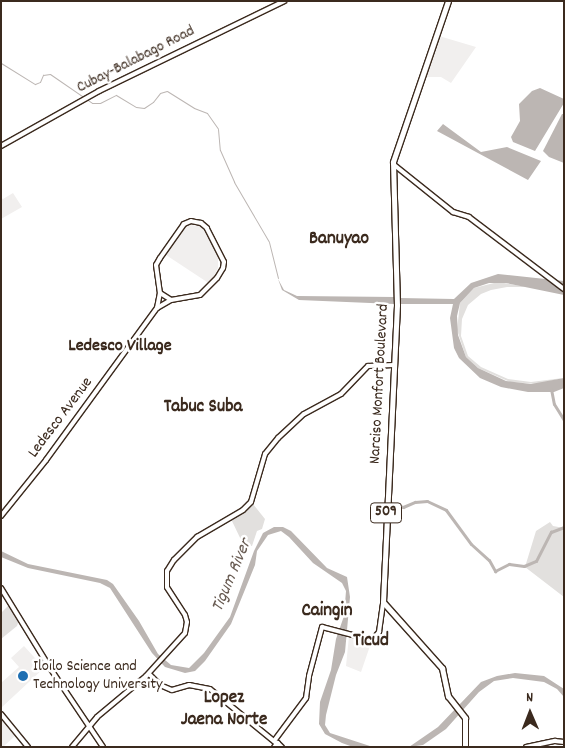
<!DOCTYPE html>
<html>
<head>
<meta charset="utf-8">
<style>
  body { margin:0 }
  #map { position:relative; width:565px; height:748px; overflow:hidden; background:#fff; font-family:Dekko,sans-serif }
  div>[style] { position:absolute }
  [style*='--x'] { left:calc(var(--x)*1px); top:calc(var(--y)*1px); width:calc(var(--w)*1px); rotate:calc(var(--a)*1deg) }
  .built>* { inset:0; background:#f1efee }
  .green>* { inset:0; background:#e2e0de }
  .water>* { inset:0; background:#bcb6b3 }
  .stream>* { height:1px; margin:-0.5px; padding:0 0.5px; transform-origin:0.5px; border-radius:0.5px; background:#bcb6b3 }
  .river>* { height:3px; margin:-1.5px; padding:0 1.5px; transform-origin:1.5px; border-radius:1.5px; background:#bcb6b3 }
  .roads { filter:drop-shadow(1px 0 #3b2a1e) drop-shadow(-1px 0 #3b2a1e) drop-shadow(0 1px #3b2a1e) drop-shadow(0 -1px #3b2a1e) }
  .secondary>* { height:4px; margin:-2px; padding:0 2px; transform-origin:2px; border-radius:2px; background:#fff }
  .primary>* { height:5px; margin:-2.5px; padding:0 2.5px; transform-origin:2.5px; border-radius:2.5px; background:#fff }
  .dots>* { width:14px; height:14px; translate:-50% -50%; box-sizing:border-box; border:2px solid #fff; border-radius:50% }
  span { translate:-50% -50%; white-space:nowrap; text-align:center; line-height:1.15; -webkit-text-stroke:5px #fff; paint-order:stroke }
  .shield-label span { padding:1px 4px; background:#fff; border:1px solid; border-radius:4px; -webkit-text-stroke-width:0 }
  .shield-label { font-size:15px; color:#3b2a1e; font-weight:700 }
  .street-label { font-size:16px; color:#3b2a1e }
  .poi-label { font-size:16px; color:#3b2a1e }
  .left { translate:0 -50%; text-align:left }
  .neighbourhood-label { font-size:18px; color:#3b2a1e; font-weight:700 }
  .water-label { font-size:18px; color:#685b52; font-style:italic }
  .quarter-label { font-size:19px; color:#3b2a1e; font-weight:700 }
  .frame { position:absolute; inset:0; border:2px solid #3b2a1e; pointer-events:none }
  .north { position:absolute; left:505px; top:688px; width:50px; height:50px; -webkit-text-stroke:4px #fff; paint-order:stroke; rotate:359deg; font-size:14px; font-weight:700; line-height:20px; text-align:center; color:#3b2a1e }
  .north::after { content:''; display:block; margin:auto; width:18px; height:22px; background:#3b2a1e; clip-path:polygon(50% 0,100% 100%,50% 72%,0 100%) }
</style>
</head>
<body>
<div id="map">
  <div class="built">
    <div style="clip-path:polygon(439px 36px,476px 47px,451px 83px,441px 77px,425px 77px)"></div>
    <div style="clip-path:polygon(13px 193px,22px 207px,1px 219px,1px 198px,3px 199px)"></div>
    <div style="clip-path:polygon(190px 225px,199px 226px,205px 231px,218px 257px,218px 268px,210px 284px,166px 255px,181px 230px)"></div>
    <div style="clip-path:polygon(349px 636px,371px 643px,361px 672px,346px 666px)"></div>
    <div style="clip-path:polygon(24px 646px,44px 668px,1px 708px,1px 683px,19px 667px,11px 658px)"></div>
    <div style="clip-path:polygon(1px 720px,15px 736px,3px 747px,1px 747px)"></div>
  </div>
  <div class="green">
    <div style="clip-path:polygon(498px 282px,528px 287px,507px 287px,491px 290px,481px 294px,468px 305px,462px 319px,461px 336px,468px 356px,481px 367px,508px 379px,531px 382px,563px 378px,538px 384px,510px 382px,478px 368px,466px 357px,457px 330px,460px 303px,474px 288px)"></div>
    <div style="clip-path:polygon(253px 504px,265px 519px,262px 529px,257px 531px,252px 546px,243px 544px,231px 519px)"></div>
    <div style="clip-path:polygon(550px 522px,553px 526px,564px 528px,564px 597px,525px 567px,536px 531px)"></div>
    <div style="clip-path:polygon(11px 603px,20px 617px,17px 626px,1px 639px,1px 613px)"></div>
  </div>
  <div class="water">
    <div style="clip-path:polygon(540px 88px,564px 99px,564px 103px,535px 151px,513px 142px,511px 137px,520px 121px,519px 104px,532px 91px)"></div>
    <div style="clip-path:polygon(562px 114px,564px 114px,564px 163px,549px 157px,543px 151px)"></div>
    <div style="clip-path:polygon(443px 124px,481px 152px,507px 147px,541px 161px,528px 180px,437px 131px)"></div>
    <div style="clip-path:polygon(498px 274px,564px 281px,564px 295px,506px 283px,489px 283px,474px 288px,460px 303px,457px 316px,458px 335px,466px 357px,478px 368px,506px 381px,531px 384px,564px 378px,564px 388px,554px 392px,528px 392px,501px 387px,480px 378px,459px 358px,454px 348px,450px 318px,453px 304px,399px 304px,400px 298px,454px 299px,471px 283px)"></div>
    <div style="clip-path:polygon(278px 279px,284px 290px,297px 296px,395px 297px,394px 304px,299px 300px,282px 290px)"></div>
    <div style="clip-path:polygon(274px 527px,283px 527px,291px 531px,327px 568px,347px 577px,350px 597px,345px 652px,336px 675px,326px 715px,325px 725px,330px 733px,373px 747px,353px 747px,342px 743px,325px 734px,319px 724px,320px 702px,331px 670px,336px 639px,344px 616px,346px 591px,342px 583px,313px 563px,289px 537px,281px 531px,268px 535px,257px 551px,255px 565px,231px 624px,205px 661px,195px 671px,185px 673px,165px 667px,152px 653px,110px 588px,100px 583px,28px 568px,1px 557px,1px 551px,28px 564px,107px 580px,113px 584px,139px 621px,158px 654px,171px 665px,189px 668px,204px 653px,230px 617px,254px 551px,263px 533px)"></div>
    <div style="clip-path:polygon(515px 673px,544px 676px,564px 689px,564px 697px,557px 689px,544px 682px,513px 678px,494px 681px,479px 692px,446px 729px,423px 745px,409px 747px,438px 727px,481px 682px,497px 676px)"></div>
  </div>
  <div class="stream">
    <div style="--x:1;--y:63;--w:40;--a:32"></div>
    <div style="--x:35;--y:84;--w:5;--a:-22"></div>
    <div style="--x:40;--y:82;--w:8;--a:-67"></div>
    <div style="--x:43;--y:75;--w:7;--a:-8"></div>
    <div style="--x:50;--y:74;--w:51;--a:34.6"></div>
    <div style="--x:92;--y:103;--w:8;--a:0"></div>
    <div style="--x:100;--y:103;--w:18;--a:-27"></div>
    <div style="--x:116;--y:95;--w:23;--a:31"></div>
    <div style="--x:136;--y:107;--w:8;--a:7"></div>
    <div style="--x:144;--y:108;--w:11;--a:-34"></div>
    <div style="--x:153;--y:102;--w:11;--a:-52"></div>
    <div style="--x:160;--y:93;--w:7;--a:-16"></div>
    <div style="--x:167;--y:91;--w:32;--a:32"></div>
    <div style="--x:194;--y:108;--w:14;--a:21"></div>
    <div style="--x:207;--y:113;--w:19;--a:55"></div>
    <div style="--x:218;--y:129;--w:21;--a:85"></div>
    <div style="--x:220;--y:150;--w:35;--a:66"></div>
    <div style="--x:234;--y:182;--w:69;--a:59.7"></div>
    <div style="--x:269;--y:242;--w:37;--a:76"></div>
  </div>
  <div class="river">
    <div style="--x:551;--y:389;--w:15;--a:79"></div>
    <div style="--x:554;--y:404;--w:19;--a:58"></div>
    <div style="--x:390;--y:503;--w:14;--a:17"></div>
    <div style="--x:403;--y:507;--w:13;--a:-23"></div>
    <div style="--x:415;--y:502;--w:12;--a:-5"></div>
    <div style="--x:427;--y:501;--w:21;--a:25"></div>
    <div style="--x:446;--y:510;--w:42;--a:53.7"></div>
    <div style="--x:471;--y:544;--w:24;--a:42"></div>
    <div style="--x:489;--y:560;--w:13;--a:61"></div>
    <div style="--x:495;--y:571;--w:16;--a:-27"></div>
    <div style="--x:509;--y:564;--w:15;--a:8"></div>
    <div style="--x:524;--y:566;--w:13;--a:-23"></div>
    <div style="--x:536;--y:561;--w:33;--a:-63"></div>
    <div style="--x:551;--y:532;--w:14;--a:-21"></div>
  </div>
  <div class="roads">
    <div class="secondary">
      <div style="--x:1;--y:146;--w:112;--a:-29.3"></div>
      <div style="--x:99;--y:91;--w:206;--a:-25.9"></div>
      <div style="--x:393;--y:164;--w:77;--a:38.7"></div>
      <div style="--x:453;--y:212;--w:17;--a:17"></div>
      <div style="--x:469;--y:217;--w:119;--a:37.2"></div>
      <div style="--x:157;--y:308;--w:15;--a:-79"></div>
      <div style="--x:160;--y:293;--w:13;--a:32"></div>
      <div style="--x:1;--y:516;--w:72;--a:-51.2"></div>
      <div style="--x:46;--y:460;--w:188;--a:-53.9"></div>
      <div style="--x:157;--y:308;--w:16;--a:-30"></div>
      <div style="--x:171;--y:300;--w:29;--a:-10"></div>
      <div style="--x:200;--y:295;--w:24;--a:-45"></div>
      <div style="--x:217;--y:278;--w:12;--a:-59"></div>
      <div style="--x:223;--y:268;--w:6;--a:-81"></div>
      <div style="--x:224;--y:262;--w:38;--a:-117"></div>
      <div style="--x:207;--y:228;--w:8;--a:-140"></div>
      <div style="--x:201;--y:223;--w:10;--a:-169"></div>
      <div style="--x:191;--y:221;--w:8;--a:157"></div>
      <div style="--x:184;--y:224;--w:42;--a:125.2"></div>
      <div style="--x:160;--y:258;--w:8;--a:120"></div>
      <div style="--x:156;--y:265;--w:28;--a:82"></div>
      <div style="--x:1;--y:588;--w:94;--a:58.5"></div>
      <div style="--x:50;--y:668;--w:95;--a:56.1"></div>
      <div style="--x:149;--y:674;--w:16;--a:45"></div>
      <div style="--x:160;--y:685;--w:13;--a:23"></div>
      <div style="--x:172;--y:690;--w:18;--a:-16"></div>
      <div style="--x:189;--y:685;--w:21;--a:11"></div>
      <div style="--x:210;--y:689;--w:84;--a:39.2"></div>
      <div style="--x:1;--y:714;--w:43;--a:50.7"></div>
      <div style="--x:274;--y:741;--w:54;--a:-53.3"></div>
      <div style="--x:306;--y:698;--w:22;--a:-82"></div>
      <div style="--x:309;--y:676;--w:51;--a:-75.1"></div>
      <div style="--x:322;--y:627;--w:52;--a:14.6"></div>
      <div style="--x:372;--y:640;--w:11;--a:-49"></div>
      <div style="--x:379;--y:632;--w:28;--a:-82"></div>
      <div style="--x:72;--y:747;--w:39;--a:-50"></div>
      <div style="--x:97;--y:717;--w:64;--a:-39.9"></div>
      <div style="--x:146;--y:676;--w:58;--a:-47.8"></div>
      <div style="--x:185;--y:633;--w:11;--a:-80"></div>
      <div style="--x:187;--y:622;--w:7;--a:-106"></div>
      <div style="--x:185;--y:615;--w:33;--a:-123"></div>
      <div style="--x:167;--y:587;--w:16;--a:-90"></div>
      <div style="--x:167;--y:571;--w:13;--a:-58"></div>
      <div style="--x:174;--y:560;--w:33;--a:-45"></div>
      <div style="--x:197;--y:537;--w:53;--a:-30.4"></div>
      <div style="--x:243;--y:510;--w:11;--a:-45"></div>
      <div style="--x:251;--y:502;--w:50;--a:-73.7"></div>
      <div style="--x:265;--y:454;--w:21;--a:-51"></div>
      <div style="--x:278;--y:438;--w:35;--a:-43"></div>
      <div style="--x:304;--y:414;--w:42;--a:-28.4"></div>
      <div style="--x:341;--y:394;--w:39;--a:-46"></div>
      <div style="--x:368;--y:366;--w:26;--a:-2"></div>
      <div style="--x:526;--y:747;--w:30;--a:-12"></div>
      <div style="--x:555;--y:741;--w:9;--a:6"></div>
    </div>
    <div class="primary">
      <div style="--x:448;--y:1;--w:170;--a:108.9"></div>
      <div style="--x:393;--y:162;--w:143;--a:88.4"></div>
      <div style="--x:397;--y:305;--w:297;--a:92.7"></div>
      <div style="--x:383;--y:602;--w:89;--a:48.2"></div>
      <div style="--x:442;--y:668;--w:29;--a:78"></div>
      <div style="--x:448;--y:696;--w:28;--a:52"></div>
      <div style="--x:465;--y:718;--w:29;--a:90"></div>
      <div style="--x:274;--y:747;--w:5;--a:-53"></div>
      <div style="--x:277;--y:743;--w:6;--a:45"></div>
    </div>
  </div>
  <div class="dots">
    <div style="left:23px;top:676px;background:#1f6fb2"></div>
  </div>
  <div class="shield-label">
    <span style="left:386px;top:513px">509</span>
  </div>
  <div class="street-label">
    <span style="left:136px;top:60px;rotate:-27deg">Cubay-Balabago Road</span>
    <span style="left:380px;top:384px;rotate:-87deg">Narciso Monfort Boulevard</span>
    <span style="left:61px;top:418px;rotate:-53deg">Ledesco Avenue</span>
  </div>
  <div class="poi-label">
    <span class="left" style="left:33px;top:676px">Iloilo Science and<br>Technology University</span>
  </div>
  <div class="neighbourhood-label">
    <span style="left:120px;top:347px">Ledesco Village</span>
  </div>
  <div class="water-label">
    <span style="left:233px;top:576px;rotate:-67deg">Tigum River</span>
  </div>
  <div class="quarter-label">
    <span style="left:339px;top:240px">Banuyao</span>
    <span style="left:203px;top:408px">Tabuc Suba</span>
    <span style="left:327px;top:612px">Caingin</span>
    <span style="left:371px;top:642px">Ticud</span>
    <span style="left:224px;top:710px">Lopez<br>Jaena Norte</span>
  </div>
  <div class="frame"></div>
  <div class="north">N</div>
</div>
</body>
</html>
